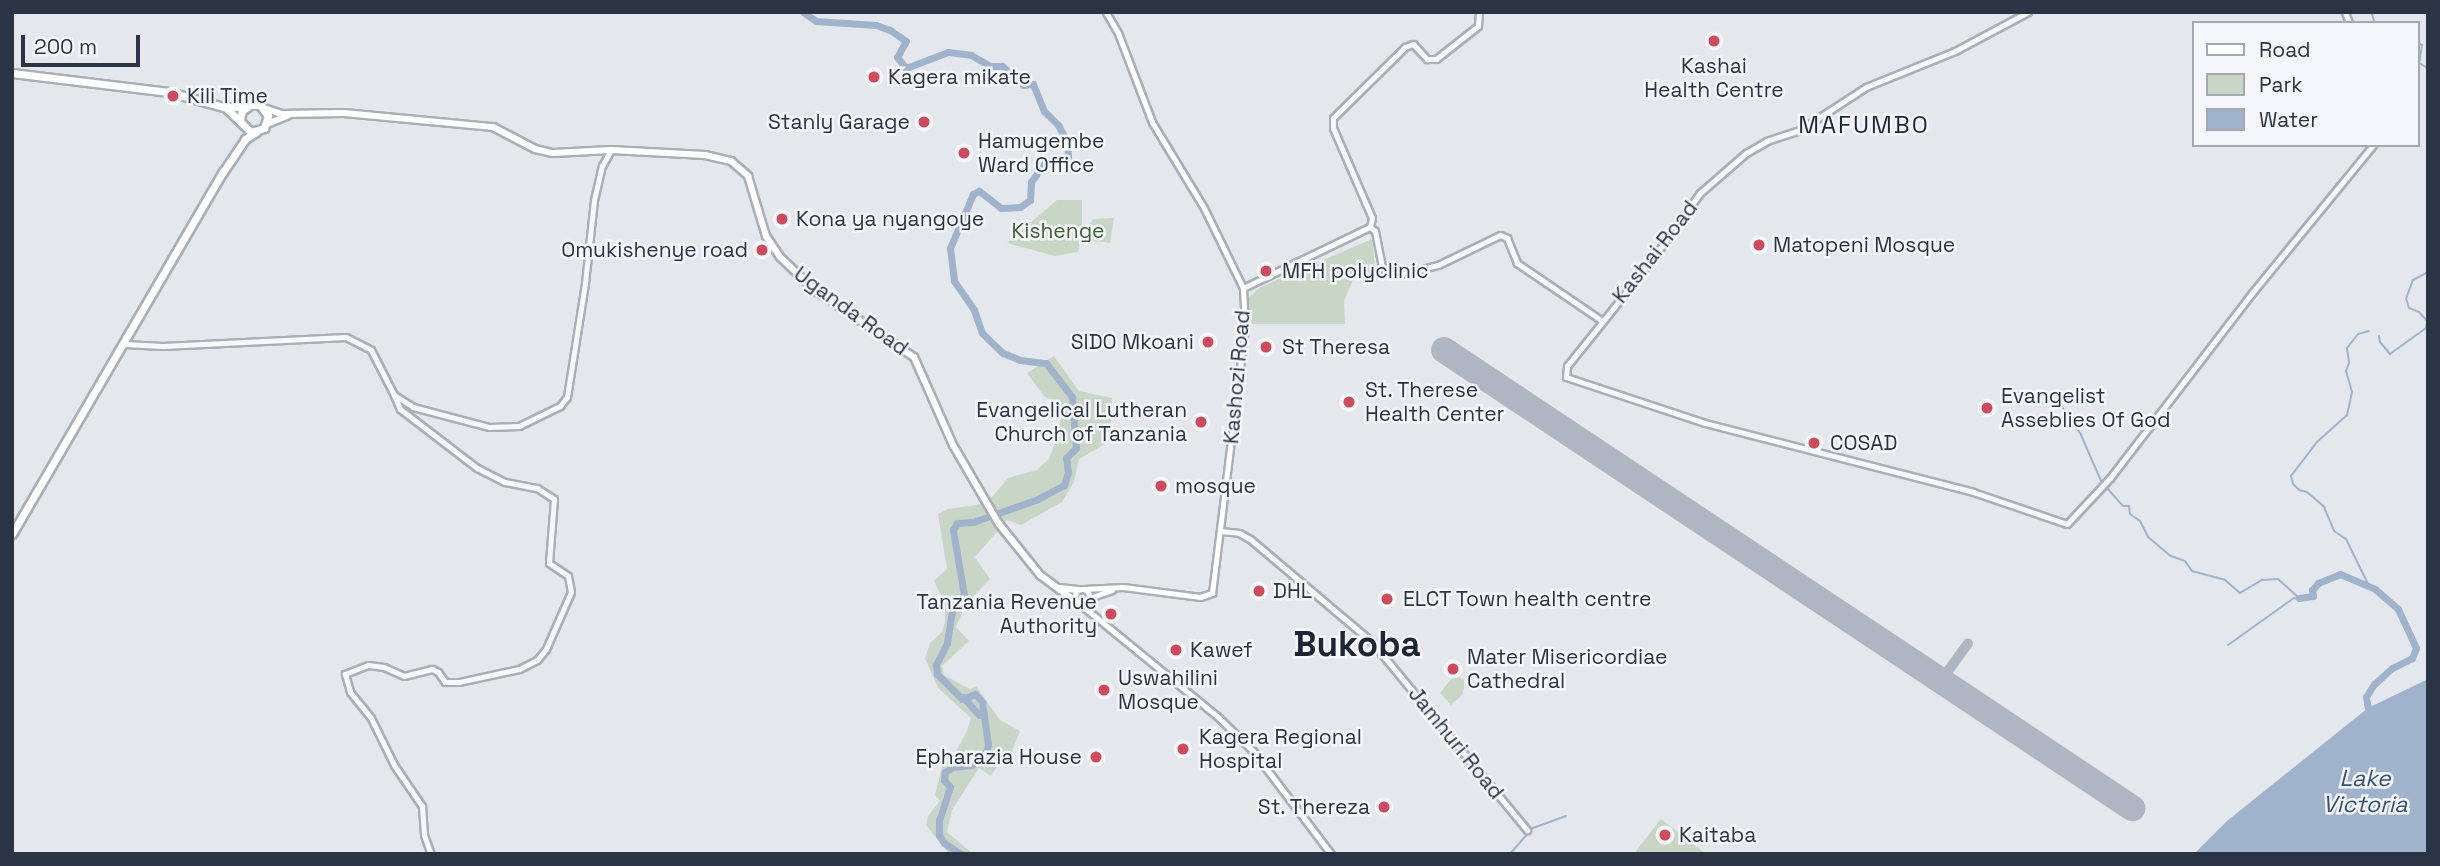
<!DOCTYPE html>
<html>
<head>
<meta charset="utf-8">
<style>
  body { margin:0 }
  #map { position:relative; width:2440px; height:866px; overflow:hidden; background:#e4e7ec; font-family:"Space Grotesk",sans-serif }
  div>[style] { position:absolute }
  [style*='--x'] { left:calc(var(--x)*1px); top:calc(var(--y)*1px); width:calc(var(--w)*1px); rotate:calc(var(--a)*1deg) }
  .green>* { inset:0; background:#c9d6c5 }
  .water>* { inset:0; background:#9fb4cc }
  .stream>* { height:2px; margin:-1px; padding:0 1px; transform-origin:1px; border-radius:1px; background:#9fb4cc }
  .river>* { height:7px; margin:-3.5px; padding:0 3.5px; transform-origin:3.5px; border-radius:3.5px; background:#9fb4cc }
  .taxiway>* { height:10px; margin:-5px; padding:0 5px; transform-origin:5px; border-radius:5px; background:#b0b6c1 }
  .runway>* { height:26px; margin:-13px; padding:0 13px; transform-origin:13px; border-radius:13px; background:#b0b6c1 }
  .roads { filter:drop-shadow(2px 0 #a9aeb7) drop-shadow(-2px 0 #a9aeb7) drop-shadow(0 2px #a9aeb7) drop-shadow(0 -2px #a9aeb7) }
  .tertiary>* { height:5px; margin:-2.5px; padding:0 2.5px; transform-origin:2.5px; border-radius:2.5px; background:#f7f8fa }
  .secondary>* { height:5px; margin:-2.5px; padding:0 2.5px; transform-origin:2.5px; border-radius:2.5px; background:#fff }
  .secondary>.ring { margin:-2.5px; padding:0; box-sizing:content-box; background:none; border:5px solid #fff; border-radius:50% }
  .primary>* { height:6px; margin:-3px; padding:0 3px; transform-origin:3px; border-radius:3px; background:#fff }
  .trunk>* { height:7px; margin:-3.5px; padding:0 3.5px; transform-origin:3.5px; border-radius:3.5px; background:#fff }
  .dots>* { width:19px; height:19px; translate:-50% -50%; box-sizing:border-box; border:4px solid #f4f6f9; border-radius:50% }
  span { translate:-50% -50%; white-space:nowrap; text-align:center; line-height:1.15; -webkit-text-stroke:5px #f4f6f9; paint-order:stroke }
  .poi-label { font-size:21px; color:#2b3445 }
  .left { translate:0 -50%; text-align:left }
  .right { translate:-100% -50%; text-align:right }
  .park-label { font-size:21px; color:#3f6138 }
  .street-label { font-size:21px; color:#2b3445 }
  .water-label { font-size:23px; color:#34527a; font-style:italic }
  .quarter-label { font-size:24px; color:#1d2536; letter-spacing:2px }
  .town-label { font-size:35px; color:#1d2536; font-weight:700 }
  .frame { position:absolute; inset:0; border:14px solid #2b3445; pointer-events:none }
  .legend { position:absolute; left:2192px; top:21px; width:228px; height:126px; box-sizing:border-box; background:#f4f6f9; border:2px solid #a4a8b1; margin:0; padding:9px 12px; list-style:none; font-size:21px; color:#2b3445 }
  .legend li { display:flex; align-items:center; gap:14px; height:35px }
  .legend b { width:35px; border:2px solid #a4a8b1 }
  .scale { position:absolute; left:21px; top:35px; width:119px; height:32px; box-sizing:border-box; border:4px solid #2b3445; border-top:0; padding-left:9px; font-size:21px; line-height:24px; white-space:nowrap; color:#2b3445; -webkit-text-stroke:5px #f4f6f9; paint-order:stroke }
</style>
</head>
<body>
<div id="map">
  <div class="green">
    <div style="clip-path:polygon(1057px 200px,1082px 200px,1082px 228px,1078px 252px,1055px 256px,1007px 243px)"></div>
    <div style="clip-path:polygon(1114px 218px,1110px 243px,1088px 240px,1087px 227px,1094px 219px)"></div>
    <div style="clip-path:polygon(1372px 239px,1376px 274px,1357px 271px,1344px 301px,1345px 324px,1248px 324px,1248px 298px,1261px 287px)"></div>
    <div style="clip-path:polygon(1054px 356px,1079px 391px,1112px 398px,1110px 441px,1079px 459px,1074px 482px,1062px 502px,1021px 525px,1007px 520px,975px 557px,990px 579px,966px 604px,956px 627px,969px 641px,942px 666px,944px 675px,970px 689px,976px 686px,1000px 720px,1020px 731px,1011px 754px,1002px 759px,991px 776px,979px 768px,952px 810px,947px 832px,973px 854px,949px 854px,926px 825px,928px 816px,940px 801px,935px 795px,942px 766px,954px 755px,967px 731px,971px 718px,938px 688px,925px 658px,930px 643px,942px 632px,945px 622px,945px 604px,934px 581px,947px 569px,938px 514px,948px 509px,977px 505px,992px 497px,1008px 478px,1037px 470px,1049px 459px,1059px 432px,1061px 407px,1044px 396px,1027px 373px)"></div>
    <div style="clip-path:polygon(1455px 674px,1464px 680px,1464px 688px,1462px 695px,1451px 705px,1440px 693px)"></div>
    <div style="clip-path:polygon(1661px 819px,1706px 854px,1639px 854px,1636px 851px)"></div>
  </div>
  <div class="water">
    <div style="clip-path:polygon(2428px 679px,2428px 854px,2194px 854px,2227px 821px,2368px 708px)"></div>
  </div>
  <div class="stream">
    <div style="--x:2371;--y:12;--w:12;--a:70"></div>
    <div style="--x:2417;--y:42;--w:6;--a:31"></div>
    <div style="--x:2422;--y:45;--w:18;--a:99"></div>
    <div style="--x:2419;--y:63;--w:10;--a:29"></div>
    <div style="--x:2369;--y:331;--w:11;--a:165"></div>
    <div style="--x:2358;--y:334;--w:18;--a:128"></div>
    <div style="--x:2347;--y:348;--w:15;--a:82"></div>
    <div style="--x:2349;--y:363;--w:9;--a:111"></div>
    <div style="--x:2346;--y:371;--w:22;--a:74"></div>
    <div style="--x:2352;--y:392;--w:24;--a:102"></div>
    <div style="--x:2347;--y:415;--w:40;--a:138"></div>
    <div style="--x:2317;--y:442;--w:43;--a:127.4"></div>
    <div style="--x:2291;--y:476;--w:8;--a:76"></div>
    <div style="--x:2293;--y:484;--w:8;--a:45"></div>
    <div style="--x:2299;--y:490;--w:8;--a:14"></div>
    <div style="--x:2307;--y:492;--w:23;--a:41"></div>
    <div style="--x:2324;--y:507;--w:26;--a:67"></div>
    <div style="--x:2334;--y:531;--w:14;--a:34"></div>
    <div style="--x:2346;--y:539;--w:52;--a:63.9"></div>
    <div style="--x:2379;--y:336;--w:6;--a:81"></div>
    <div style="--x:2380;--y:342;--w:16;--a:50"></div>
    <div style="--x:2390;--y:354;--w:44;--a:-35.8"></div>
    <div style="--x:2426;--y:328;--w:7;--a:-82"></div>
    <div style="--x:2427;--y:321;--w:12;--a:-132"></div>
    <div style="--x:2419;--y:312;--w:11;--a:-158"></div>
    <div style="--x:2409;--y:308;--w:9;--a:-108"></div>
    <div style="--x:2406;--y:299;--w:20;--a:-70"></div>
    <div style="--x:2413;--y:280;--w:17;--a:-28"></div>
    <div style="--x:2061;--y:390;--w:13;--a:99"></div>
    <div style="--x:2059;--y:403;--w:39;--a:55"></div>
    <div style="--x:2081;--y:435;--w:52;--a:66.4"></div>
    <div style="--x:2106;--y:487;--w:25;--a:48"></div>
    <div style="--x:2123;--y:506;--w:6;--a:0"></div>
    <div style="--x:2129;--y:506;--w:8;--a:83"></div>
    <div style="--x:2130;--y:514;--w:12;--a:35"></div>
    <div style="--x:2140;--y:521;--w:18;--a:63"></div>
    <div style="--x:2148;--y:537;--w:30;--a:40"></div>
    <div style="--x:2171;--y:556;--w:15;--a:20"></div>
    <div style="--x:2185;--y:561;--w:12;--a:55"></div>
    <div style="--x:2192;--y:571;--w:34;--a:15"></div>
    <div style="--x:2225;--y:580;--w:20;--a:41"></div>
    <div style="--x:2240;--y:593;--w:26;--a:-31"></div>
    <div style="--x:2262;--y:580;--w:16;--a:-4"></div>
    <div style="--x:2278;--y:579;--w:28;--a:42"></div>
    <div style="--x:2228;--y:645;--w:81;--a:-35.5"></div>
    <div style="--x:2294;--y:598;--w:4;--a:14"></div>
    <div style="--x:1510;--y:854;--w:35;--a:-49"></div>
    <div style="--x:1533;--y:828;--w:35;--a:-20"></div>
  </div>
  <div class="river">
    <div style="--x:803;--y:12;--w:16;--a:35"></div>
    <div style="--x:816;--y:21;--w:60;--a:3.8"></div>
    <div style="--x:876;--y:25;--w:15;--a:20"></div>
    <div style="--x:890;--y:30;--w:19;--a:35"></div>
    <div style="--x:906;--y:41;--w:18;--a:119"></div>
    <div style="--x:897;--y:57;--w:14;--a:51"></div>
    <div style="--x:906;--y:68;--w:45;--a:-20.9"></div>
    <div style="--x:948;--y:52;--w:23;--a:7"></div>
    <div style="--x:971;--y:55;--w:22;--a:30"></div>
    <div style="--x:990;--y:66;--w:12;--a:0"></div>
    <div style="--x:1002;--y:66;--w:28;--a:42"></div>
    <div style="--x:1023;--y:85;--w:10;--a:-6"></div>
    <div style="--x:1033;--y:84;--w:29;--a:68"></div>
    <div style="--x:1044;--y:111;--w:20;--a:45"></div>
    <div style="--x:1058;--y:125;--w:18;--a:61"></div>
    <div style="--x:1067;--y:141;--w:15;--a:86"></div>
    <div style="--x:1068;--y:156;--w:25;--a:162"></div>
    <div style="--x:1044;--y:164;--w:22;--a:126"></div>
    <div style="--x:1031;--y:182;--w:18;--a:93"></div>
    <div style="--x:1030;--y:200;--w:12;--a:145"></div>
    <div style="--x:1020;--y:207;--w:19;--a:177"></div>
    <div style="--x:1001;--y:208;--w:28;--a:-142"></div>
    <div style="--x:979;--y:191;--w:7;--a:153"></div>
    <div style="--x:973;--y:194;--w:59;--a:113.1"></div>
    <div style="--x:950;--y:248;--w:33;--a:83"></div>
    <div style="--x:954;--y:281;--w:35;--a:55"></div>
    <div style="--x:974;--y:310;--w:24;--a:71"></div>
    <div style="--x:982;--y:333;--w:29;--a:44"></div>
    <div style="--x:1003;--y:353;--w:18;--a:22"></div>
    <div style="--x:1020;--y:360;--w:26;--a:7"></div>
    <div style="--x:1046;--y:363;--w:43;--a:52.6"></div>
    <div style="--x:1072;--y:397;--w:51;--a:85.5"></div>
    <div style="--x:1076;--y:448;--w:14;--a:135"></div>
    <div style="--x:1066;--y:458;--w:14;--a:82"></div>
    <div style="--x:1068;--y:472;--w:14;--a:107"></div>
    <div style="--x:1064;--y:485;--w:30;--a:152"></div>
    <div style="--x:1038;--y:499;--w:69;--a:160.5"></div>
    <div style="--x:973;--y:522;--w:16;--a:176"></div>
    <div style="--x:957;--y:523;--w:8;--a:120"></div>
    <div style="--x:953;--y:530;--w:66;--a:80.4"></div>
    <div style="--x:964;--y:595;--w:20;--a:127"></div>
    <div style="--x:952;--y:611;--w:32;--a:99"></div>
    <div style="--x:947;--y:643;--w:25;--a:117"></div>
    <div style="--x:936;--y:665;--w:9;--a:84"></div>
    <div style="--x:937;--y:674;--w:35;--a:45"></div>
    <div style="--x:962;--y:699;--w:14;--a:-21"></div>
    <div style="--x:975;--y:694;--w:11;--a:49"></div>
    <div style="--x:982;--y:702;--w:42;--a:81.9"></div>
    <div style="--x:988;--y:744;--w:6;--a:99"></div>
    <div style="--x:987;--y:750;--w:21;--a:135"></div>
    <div style="--x:972;--y:765;--w:20;--a:174"></div>
    <div style="--x:952;--y:767;--w:9;--a:144"></div>
    <div style="--x:945;--y:772;--w:8;--a:97"></div>
    <div style="--x:944;--y:780;--w:9;--a:49"></div>
    <div style="--x:950;--y:787;--w:35;--a:108"></div>
    <div style="--x:939;--y:820;--w:15;--a:90"></div>
    <div style="--x:939;--y:835;--w:9;--a:58"></div>
    <div style="--x:944;--y:843;--w:20;--a:33"></div>
    <div style="--x:2299;--y:598;--w:14;--a:-8"></div>
    <div style="--x:2313;--y:596;--w:6;--a:-99"></div>
    <div style="--x:2312;--y:590;--w:9;--a:-49"></div>
    <div style="--x:2318;--y:583;--w:24;--a:-22"></div>
    <div style="--x:2340;--y:574;--w:38;--a:23"></div>
    <div style="--x:2375;--y:589;--w:30;--a:41"></div>
    <div style="--x:2398;--y:609;--w:43;--a:65.2"></div>
    <div style="--x:2416;--y:648;--w:11;--a:112"></div>
    <div style="--x:2412;--y:658;--w:22;--a:153"></div>
    <div style="--x:2392;--y:668;--w:24;--a:138"></div>
    <div style="--x:2374;--y:684;--w:15;--a:122"></div>
    <div style="--x:2366;--y:697;--w:11;--a:80"></div>
    <div style="--x:963;--y:697;--w:24;--a:48"></div>
  </div>
  <div class="taxiway">
    <div style="--x:1945;--y:675;--w:39;--a:-54"></div>
  </div>
  <div class="runway">
    <div style="--x:1444;--y:350;--w:827;--a:33.65"></div>
  </div>
  <div class="roads">
    <div class="tertiary">
      <div style="--x:2028;--y:12;--w:83;--a:151.9"></div>
      <div style="--x:1955;--y:51;--w:96;--a:158"></div>
      <div style="--x:1866;--y:87;--w:79;--a:146.9"></div>
      <div style="--x:1800;--y:130;--w:35;--a:162"></div>
      <div style="--x:1767;--y:141;--w:24;--a:150"></div>
      <div style="--x:1746;--y:153;--w:61;--a:139"></div>
      <div style="--x:1700;--y:193;--w:89;--a:125.8"></div>
      <div style="--x:1648;--y:265;--w:129;--a:128.7"></div>
      <div style="--x:1567;--y:366;--w:11;--a:95"></div>
      <div style="--x:1566;--y:377;--w:146;--a:18.3"></div>
      <div style="--x:1705;--y:423;--w:277;--a:14.4"></div>
      <div style="--x:1973;--y:492;--w:99;--a:18.8"></div>
      <div style="--x:2067;--y:524;--w:63;--a:-46.9"></div>
      <div style="--x:2110;--y:478;--w:233;--a:-52.5"></div>
      <div style="--x:2252;--y:293;--w:191;--a:-50.7"></div>
      <div style="--x:2345;--y:12;--w:12;--a:70"></div>
      <div style="--x:1370;--y:227;--w:9;--a:-77"></div>
      <div style="--x:1372;--y:218;--w:98;--a:-113.4"></div>
      <div style="--x:1333;--y:128;--w:10;--a:-90"></div>
      <div style="--x:1333;--y:118;--w:101;--a:-44.6"></div>
      <div style="--x:1405;--y:47;--w:9;--a:-21"></div>
      <div style="--x:1413;--y:44;--w:21;--a:47"></div>
      <div style="--x:1427;--y:59;--w:9;--a:0"></div>
      <div style="--x:1436;--y:59;--w:53;--a:-38.2"></div>
      <div style="--x:1478;--y:26;--w:14;--a:-86"></div>
      <div style="--x:1243;--y:288;--w:141;--a:-25.7"></div>
      <div style="--x:1370;--y:227;--w:6;--a:39"></div>
      <div style="--x:1375;--y:231;--w:37;--a:79"></div>
      <div style="--x:1382;--y:267;--w:8;--a:40"></div>
      <div style="--x:1388;--y:272;--w:16;--a:7"></div>
      <div style="--x:1404;--y:274;--w:35;--a:-15"></div>
      <div style="--x:1438;--y:265;--w:69;--a:-25.8"></div>
      <div style="--x:1500;--y:235;--w:8;--a:23"></div>
      <div style="--x:1507;--y:238;--w:27;--a:68"></div>
      <div style="--x:1517;--y:263;--w:102;--a:34.2"></div>
      <div style="--x:124;--y:344;--w:39;--a:3"></div>
      <div style="--x:163;--y:346;--w:183;--a:-2.8"></div>
      <div style="--x:346;--y:337;--w:28;--a:27"></div>
      <div style="--x:371;--y:350;--w:51;--a:62.9"></div>
      <div style="--x:394;--y:395;--w:22;--a:32"></div>
      <div style="--x:413;--y:407;--w:79;--a:14.7"></div>
      <div style="--x:489;--y:427;--w:30;--a:-2"></div>
      <div style="--x:519;--y:426;--w:46;--a:-26"></div>
      <div style="--x:560;--y:406;--w:11;--a:-52"></div>
      <div style="--x:567;--y:397;--w:115;--a:-81"></div>
      <div style="--x:585;--y:283;--w:83;--a:-83.8"></div>
      <div style="--x:594;--y:200;--w:35;--a:-77"></div>
      <div style="--x:602;--y:166;--w:18;--a:-61"></div>
      <div style="--x:394;--y:395;--w:15;--a:67"></div>
      <div style="--x:400;--y:409;--w:97;--a:37.5"></div>
      <div style="--x:477;--y:468;--w:31;--a:27"></div>
      <div style="--x:505;--y:482;--w:33;--a:11"></div>
      <div style="--x:537;--y:488;--w:20;--a:33"></div>
      <div style="--x:554;--y:499;--w:64;--a:94.5"></div>
      <div style="--x:549;--y:563;--w:23;--a:34"></div>
      <div style="--x:568;--y:576;--w:16;--a:79"></div>
      <div style="--x:571;--y:592;--w:62;--a:113.7"></div>
      <div style="--x:546;--y:649;--w:14;--a:129"></div>
      <div style="--x:537;--y:660;--w:20;--a:153"></div>
      <div style="--x:519;--y:669;--w:61;--a:167.8"></div>
      <div style="--x:459;--y:682;--w:14;--a:180"></div>
      <div style="--x:445;--y:682;--w:12;--a:-125"></div>
      <div style="--x:438;--y:672;--w:7;--a:-153"></div>
      <div style="--x:432;--y:669;--w:29;--a:166"></div>
      <div style="--x:404;--y:676;--w:22;--a:-156"></div>
      <div style="--x:384;--y:667;--w:16;--a:-173"></div>
      <div style="--x:368;--y:665;--w:25;--a:159"></div>
      <div style="--x:345;--y:674;--w:19;--a:74"></div>
      <div style="--x:350;--y:692;--w:33;--a:51"></div>
      <div style="--x:371;--y:718;--w:52;--a:63.9"></div>
      <div style="--x:394;--y:765;--w:50;--a:55.7"></div>
      <div style="--x:422;--y:806;--w:29;--a:86"></div>
      <div style="--x:424;--y:835;--w:20;--a:70"></div>
      <div style="--x:1221;--y:531;--w:18;--a:6"></div>
      <div style="--x:1239;--y:533;--w:13;--a:29"></div>
      <div style="--x:1250;--y:539;--w:160;--a:40.2"></div>
      <div style="--x:1372;--y:642;--w:244;--a:50.5"></div>
    </div>
    <div class="secondary">
      <div class="ring" style="left:1075px;top:589px;width:9px;height:9px"></div>
      <div style="--x:1084;--y:589;--w:39;--a:-3"></div>
      <div style="--x:1123;--y:587;--w:78;--a:7.4"></div>
      <div style="--x:1200;--y:597;--w:13;--a:-18"></div>
      <div style="--x:1212;--y:593;--w:268;--a:-82.9"></div>
      <div style="--x:1245;--y:327;--w:39;--a:-93"></div>
      <div style="--x:1243;--y:288;--w:89;--a:-116"></div>
      <div style="--x:1204;--y:208;--w:100;--a:-121.2"></div>
      <div style="--x:1152;--y:122;--w:95;--a:-110.9"></div>
      <div style="--x:1118;--y:33;--w:24;--a:-120"></div>
      <div style="--x:1089;--y:598;--w:24;--a:-19"></div>
      <div style="--x:1080;--y:604;--w:177;--a:39.3"></div>
      <div style="--x:1217;--y:716;--w:50;--a:44.2"></div>
      <div style="--x:1253;--y:751;--w:129;--a:52.9"></div>
    </div>
    <div class="primary">
      <div style="--x:264;--y:108;--w:18;--a:19"></div>
      <div style="--x:281;--y:114;--w:63;--a:-0.9"></div>
      <div style="--x:344;--y:113;--w:150;--a:5.4"></div>
      <div style="--x:493;--y:127;--w:47;--a:27.6"></div>
      <div style="--x:535;--y:149;--w:18;--a:13"></div>
      <div style="--x:553;--y:153;--w:58;--a:-3"></div>
      <div style="--x:611;--y:150;--w:94;--a:3"></div>
      <div style="--x:705;--y:155;--w:27;--a:13"></div>
      <div style="--x:731;--y:161;--w:23;--a:41"></div>
      <div style="--x:748;--y:176;--w:63;--a:73.3"></div>
      <div style="--x:766;--y:236;--w:25;--a:56"></div>
      <div style="--x:780;--y:257;--w:50;--a:43.4"></div>
      <div style="--x:816;--y:291;--w:118;--a:34"></div>
      <div style="--x:914;--y:357;--w:96;--a:66.1"></div>
      <div style="--x:953;--y:445;--w:91;--a:59.8"></div>
      <div style="--x:999;--y:524;--w:65;--a:51.2"></div>
      <div style="--x:1040;--y:575;--w:44;--a:36.6"></div>
      <div style="--x:267;--y:124;--w:22;--a:-22"></div>
      <div style="--x:1059;--y:588;--w:19;--a:6"></div>
    </div>
    <div class="trunk">
      <div style="--x:12;--y:73;--w:158;--a:6.9"></div>
      <div style="--x:169;--y:92;--w:57;--a:15.3"></div>
      <div style="--x:224;--y:107;--w:22;--a:0"></div>
      <div style="--x:225;--y:107;--w:36;--a:44"></div>
      <div style="--x:251;--y:132;--w:14;--a:-17"></div>
      <div style="--x:264;--y:128;--w:13;--a:-72"></div>
      <div style="--x:268;--y:116;--w:14;--a:-126"></div>
      <div style="--x:260;--y:105;--w:10;--a:180"></div>
      <div style="--x:250;--y:105;--w:10;--a:143"></div>
      <div style="--x:242;--y:111;--w:9;--a:103"></div>
      <div style="--x:12;--y:534;--w:419;--a:-59.8"></div>
      <div style="--x:223;--y:172;--w:40;--a:-56"></div>
      <div style="--x:245;--y:139;--w:13;--a:-32"></div>
    </div>
  </div>
  <div class="dots">
    <div style="left:1714px;top:41px;background:#d1495b"></div>
    <div style="left:874px;top:77px;background:#d1495b"></div>
    <div style="left:173px;top:96px;background:#d1495b"></div>
    <div style="left:924px;top:122px;background:#d1495b"></div>
    <div style="left:964px;top:153px;background:#d1495b"></div>
    <div style="left:782px;top:219px;background:#d1495b"></div>
    <div style="left:1759px;top:245px;background:#d1495b"></div>
    <div style="left:762px;top:250px;background:#d1495b"></div>
    <div style="left:1266px;top:271px;background:#d1495b"></div>
    <div style="left:1208px;top:342px;background:#d1495b"></div>
    <div style="left:1266px;top:347px;background:#d1495b"></div>
    <div style="left:1349px;top:402px;background:#d1495b"></div>
    <div style="left:1987px;top:408px;background:#d1495b"></div>
    <div style="left:1201px;top:422px;background:#d1495b"></div>
    <div style="left:1814px;top:443px;background:#d1495b"></div>
    <div style="left:1161px;top:486px;background:#d1495b"></div>
    <div style="left:1259px;top:591px;background:#d1495b"></div>
    <div style="left:1387px;top:599px;background:#d1495b"></div>
    <div style="left:1111px;top:614px;background:#d1495b"></div>
    <div style="left:1176px;top:650px;background:#d1495b"></div>
    <div style="left:1453px;top:669px;background:#d1495b"></div>
    <div style="left:1104px;top:690px;background:#d1495b"></div>
    <div style="left:1183px;top:749px;background:#d1495b"></div>
    <div style="left:1096px;top:757px;background:#d1495b"></div>
    <div style="left:1384px;top:807px;background:#d1495b"></div>
    <div style="left:1665px;top:835px;background:#d1495b"></div>
  </div>
  <div class="poi-label">
    <span style="left:1714px;top:78px">Kashai<br>Health Centre</span>
    <span class="left" style="left:888px;top:77px">Kagera mikate</span>
    <span class="left" style="left:187px;top:96px">Kili Time</span>
    <span class="right" style="left:910px;top:122px">Stanly Garage</span>
    <span class="left" style="left:978px;top:153px">Hamugembe<br>Ward Office</span>
    <span class="left" style="left:796px;top:219px">Kona ya nyangoye</span>
    <span class="left" style="left:1773px;top:245px">Matopeni Mosque</span>
    <span class="right" style="left:748px;top:250px">Omukishenye road</span>
    <span class="left" style="left:1282px;top:271px">MFH polyclinic</span>
    <span class="right" style="left:1194px;top:342px">SIDO Mkoani</span>
    <span class="left" style="left:1282px;top:347px">St Theresa</span>
    <span class="left" style="left:1365px;top:402px">St. Therese<br>Health Center</span>
    <span class="left" style="left:2001px;top:408px">Evangelist<br>Asseblies Of God</span>
    <span class="right" style="left:1187px;top:422px">Evangelical Lutheran<br>Church of Tanzania</span>
    <span class="left" style="left:1830px;top:443px">COSAD</span>
    <span class="left" style="left:1175px;top:486px">mosque</span>
    <span class="left" style="left:1273px;top:591px">DHL</span>
    <span class="left" style="left:1403px;top:599px">ELCT Town health centre</span>
    <span class="right" style="left:1097px;top:614px">Tanzania Revenue<br>Authority</span>
    <span class="left" style="left:1190px;top:650px">Kawef</span>
    <span class="left" style="left:1467px;top:669px">Mater Misericordiae<br>Cathedral</span>
    <span class="left" style="left:1118px;top:690px">Uswahilini<br>Mosque</span>
    <span class="left" style="left:1199px;top:749px">Kagera Regional<br>Hospital</span>
    <span class="right" style="left:1082px;top:757px">Epharazia House</span>
    <span class="right" style="left:1370px;top:807px">St. Thereza</span>
    <span class="left" style="left:1679px;top:835px">Kaitaba</span>
  </div>
  <div class="park-label">
    <span style="left:1058px;top:231px">Kishenge</span>
  </div>
  <div class="street-label">
    <span style="left:1655px;top:252px;rotate:-52deg">Kashai Road</span>
    <span style="left:851px;top:311px;rotate:36deg">Uganda Road</span>
    <span style="left:1237px;top:377px;rotate:-85deg">Kashozi Road</span>
    <span style="left:1456px;top:743px;rotate:51deg">Jamhuri Road</span>
  </div>
  <div class="water-label">
    <span style="left:2365px;top:791px">Lake<br>Victoria</span>
  </div>
  <div class="quarter-label">
    <span style="left:1864px;top:125px">MAFUMBO</span>
  </div>
  <div class="town-label">
    <span style="left:1357px;top:644px">Bukoba</span>
  </div>
  <div class="frame"></div>
  <ul class="legend">
  <li><b style="height:9px;background:#fff"></b>Road</li>
  <li><b style="height:19px;background:#c9d6c5"></b>Park</li>
  <li><b style="height:19px;background:#9fb4cc"></b>Water</li>
  </ul>
  <div class="scale">200 m</div>
</div>
</body>
</html>
